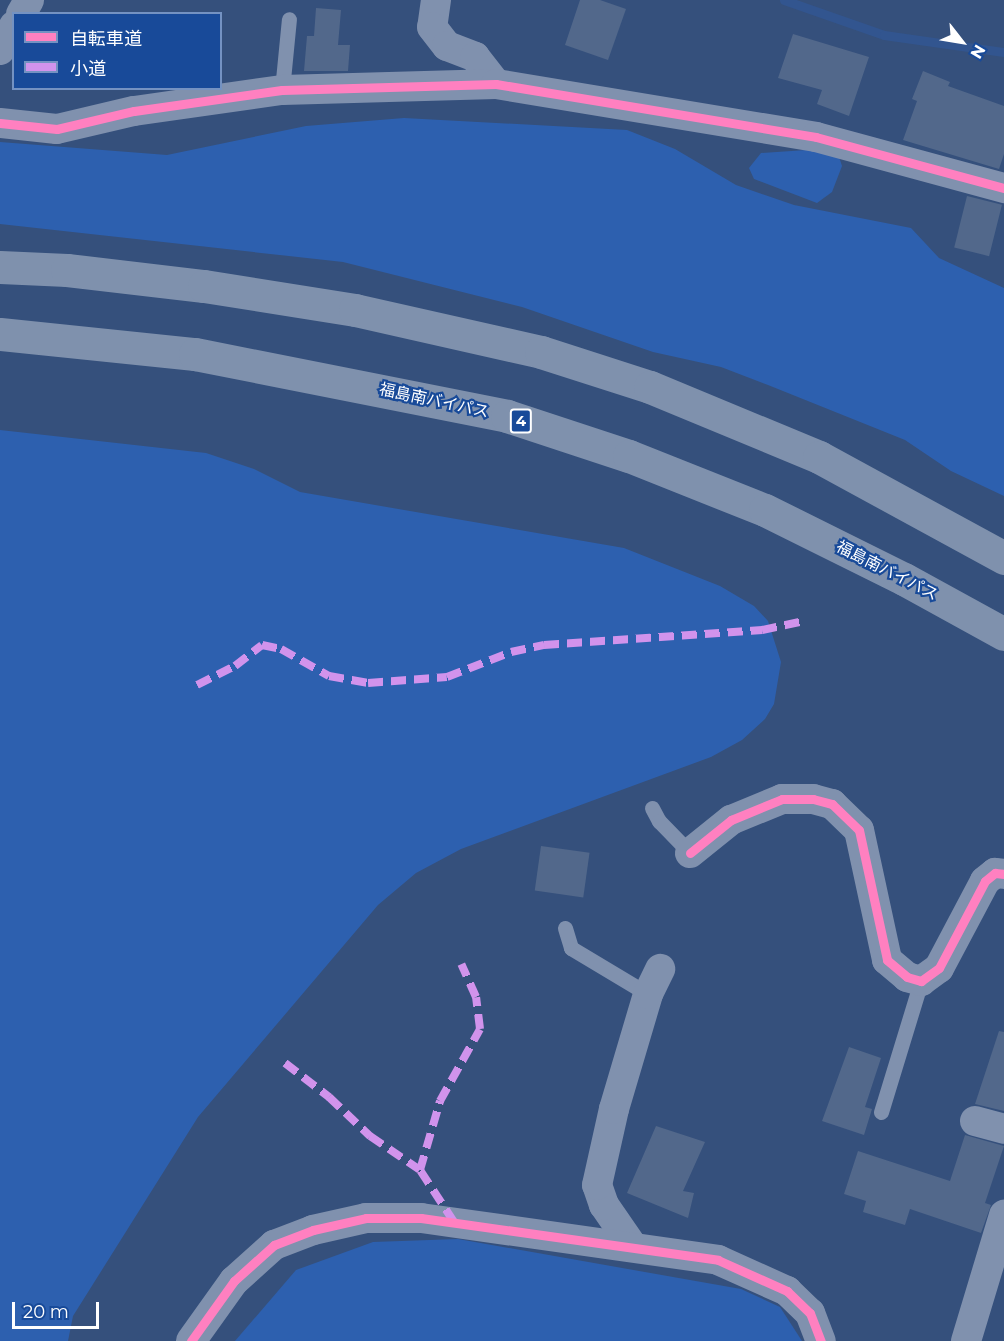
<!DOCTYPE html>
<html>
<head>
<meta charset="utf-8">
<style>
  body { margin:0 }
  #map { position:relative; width:1004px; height:1341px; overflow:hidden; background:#35507c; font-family:Montserrat,"Noto Sans JP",sans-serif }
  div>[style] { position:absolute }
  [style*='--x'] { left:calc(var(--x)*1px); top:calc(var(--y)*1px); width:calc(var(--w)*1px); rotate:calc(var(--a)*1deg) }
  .green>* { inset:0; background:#2d60af }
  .stream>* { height:9px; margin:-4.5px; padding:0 4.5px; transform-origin:4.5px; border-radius:4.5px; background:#32558f }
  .building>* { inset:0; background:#52688b; transform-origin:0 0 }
  .lane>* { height:15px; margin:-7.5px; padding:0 7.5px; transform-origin:7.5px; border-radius:7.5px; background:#8091ae }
  .street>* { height:30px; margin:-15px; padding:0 15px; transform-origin:15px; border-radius:15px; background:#8091ae }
  .highway>* { height:33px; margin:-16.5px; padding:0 16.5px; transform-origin:16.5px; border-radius:16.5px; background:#7f91ad }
  .quiet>* { height:8px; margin-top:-4px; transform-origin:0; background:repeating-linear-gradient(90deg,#d193ec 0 15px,transparent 0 23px) }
  .cycleway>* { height:9px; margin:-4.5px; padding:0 4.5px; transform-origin:4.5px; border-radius:4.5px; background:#ff80c0 }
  span { translate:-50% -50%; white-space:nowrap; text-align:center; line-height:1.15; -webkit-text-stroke:4.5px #184a99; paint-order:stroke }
  .shield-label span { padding:2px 4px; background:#184a99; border:2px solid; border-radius:4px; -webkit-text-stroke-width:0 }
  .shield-label { font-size:15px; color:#fff; font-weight:700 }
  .street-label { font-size:16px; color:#fff }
  .legend { position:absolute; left:12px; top:12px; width:210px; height:78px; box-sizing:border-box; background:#184a99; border:2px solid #7492c2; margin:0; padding:8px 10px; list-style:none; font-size:18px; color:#fff }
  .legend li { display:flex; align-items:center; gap:12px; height:30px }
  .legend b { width:30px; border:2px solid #7492c2 }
  .north { position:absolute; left:932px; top:12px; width:60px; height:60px; -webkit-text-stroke:4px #184a99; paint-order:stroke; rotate:121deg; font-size:16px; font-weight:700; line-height:24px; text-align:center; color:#fff }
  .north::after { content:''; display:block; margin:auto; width:21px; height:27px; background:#fff; clip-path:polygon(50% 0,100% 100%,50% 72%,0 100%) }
  .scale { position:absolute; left:12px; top:1302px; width:87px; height:27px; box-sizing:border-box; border:3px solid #fff; border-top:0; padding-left:8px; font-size:18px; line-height:21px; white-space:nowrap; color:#fff; -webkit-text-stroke:4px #184a99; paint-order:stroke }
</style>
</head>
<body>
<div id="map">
  <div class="green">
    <div style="clip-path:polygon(404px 118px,627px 130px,675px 149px,736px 185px,794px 205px,911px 228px,939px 258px,1004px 288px,1004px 496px,951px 471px,905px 440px,768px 385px,721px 367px,653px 352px,522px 307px,343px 262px,0 224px,0 142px,167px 155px,306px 126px)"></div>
    <div style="clip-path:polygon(836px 148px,842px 166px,832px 192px,817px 203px,754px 179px,749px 168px,761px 153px)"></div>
    <div style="clip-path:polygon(0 430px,206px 453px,254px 469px,300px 492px,624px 548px,720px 586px,754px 606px,768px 621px,781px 662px,774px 704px,765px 719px,742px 740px,711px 757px,461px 849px,416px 873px,378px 905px,198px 1117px,73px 1316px,68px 1341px,0 1341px)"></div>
    <div style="clip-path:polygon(458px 1239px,741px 1289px,780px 1307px,802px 1341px,235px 1341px,296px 1270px,373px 1242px)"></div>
  </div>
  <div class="stream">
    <div style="--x:784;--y:0;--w:106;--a:19.3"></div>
    <div style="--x:884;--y:35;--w:121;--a:8.1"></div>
  </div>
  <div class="building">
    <div style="clip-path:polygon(580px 0,600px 0,626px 9px,608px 60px,565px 45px)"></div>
    <div style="clip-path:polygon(316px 8px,341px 10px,338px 45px,350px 45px,348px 71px,304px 71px,307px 36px,314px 36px)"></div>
    <div style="clip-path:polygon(793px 34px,869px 57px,849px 116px,817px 104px,822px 90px,778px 78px)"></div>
    <div style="clip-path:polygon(923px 71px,950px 82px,948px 86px,1004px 106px,1004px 154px,999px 169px,903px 140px,917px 101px,912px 99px)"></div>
    <div style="left:967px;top:196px;width:36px;height:53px;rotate:14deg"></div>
    <div style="left:541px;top:846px;width:49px;height:45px;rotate:8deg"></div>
    <div style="clip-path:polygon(999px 1031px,1004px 1032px,1004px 1111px,975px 1104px)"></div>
    <div style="clip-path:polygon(849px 1047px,881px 1058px,865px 1107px,872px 1109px,864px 1135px,822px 1121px)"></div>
    <div style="clip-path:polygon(656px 1126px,705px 1142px,683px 1191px,694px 1193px,688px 1218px,627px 1193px)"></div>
    <div style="clip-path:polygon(965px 1135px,1004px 1146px,985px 1203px,991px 1205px,981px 1233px,910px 1209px,905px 1225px,863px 1212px,866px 1201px,844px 1194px,858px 1151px,950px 1181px)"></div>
  </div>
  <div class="lane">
    <div style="--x:282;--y:90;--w:71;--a:-84.4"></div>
    <div style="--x:652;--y:808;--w:15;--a:62"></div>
    <div style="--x:659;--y:821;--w:45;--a:45.9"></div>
    <div style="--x:565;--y:928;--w:21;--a:73"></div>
    <div style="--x:571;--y:948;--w:90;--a:30.9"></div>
    <div style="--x:881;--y:1112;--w:137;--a:-73"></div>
  </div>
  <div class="street">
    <div style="--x:436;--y:0;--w:27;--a:98"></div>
    <div style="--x:432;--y:27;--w:24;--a:52"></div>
    <div style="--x:447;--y:46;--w:30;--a:21"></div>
    <div style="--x:475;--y:57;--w:34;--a:52"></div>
    <div style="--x:21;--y:14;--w:16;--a:-60"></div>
    <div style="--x:0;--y:50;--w:28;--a:-60"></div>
    <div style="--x:0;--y:123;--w:57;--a:6"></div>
    <div style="--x:57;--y:129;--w:79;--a:-13.2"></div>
    <div style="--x:134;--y:111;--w:149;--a:-8.1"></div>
    <div style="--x:282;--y:90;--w:214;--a:-1.6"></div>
    <div style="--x:496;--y:84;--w:324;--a:9.4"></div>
    <div style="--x:816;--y:137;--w:195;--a:15.2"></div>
    <div style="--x:690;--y:853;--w:53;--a:-38.8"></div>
    <div style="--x:731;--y:820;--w:55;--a:-22.4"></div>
    <div style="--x:782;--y:799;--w:31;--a:0"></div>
    <div style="--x:813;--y:799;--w:20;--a:15"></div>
    <div style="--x:832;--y:804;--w:37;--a:44"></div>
    <div style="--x:859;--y:830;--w:133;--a:77.8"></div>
    <div style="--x:887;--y:960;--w:26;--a:40"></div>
    <div style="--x:907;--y:977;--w:15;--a:16"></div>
    <div style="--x:921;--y:981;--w:22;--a:-36"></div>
    <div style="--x:939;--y:968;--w:98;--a:-62.1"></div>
    <div style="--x:985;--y:881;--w:13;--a:-39"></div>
    <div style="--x:995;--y:873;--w:9;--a:6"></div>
    <div style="--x:975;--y:1121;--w:30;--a:15"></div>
    <div style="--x:633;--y:1247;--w:51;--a:-124.6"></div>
    <div style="--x:604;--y:1205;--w:21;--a:-109"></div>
    <div style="--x:597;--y:1185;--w:78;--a:-77.4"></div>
    <div style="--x:614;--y:1109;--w:120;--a:-73.5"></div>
    <div style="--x:648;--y:994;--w:28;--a:-64"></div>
    <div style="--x:191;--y:1341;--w:74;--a:-54.4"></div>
    <div style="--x:234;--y:1281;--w:54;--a:-42"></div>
    <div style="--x:274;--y:1245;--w:42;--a:-21"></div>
    <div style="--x:313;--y:1230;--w:54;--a:-12.8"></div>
    <div style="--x:366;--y:1218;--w:55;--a:0"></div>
    <div style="--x:421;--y:1218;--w:300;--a:8"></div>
    <div style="--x:718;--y:1260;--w:76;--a:24.2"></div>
    <div style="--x:787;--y:1291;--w:32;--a:44"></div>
    <div style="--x:810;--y:1313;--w:30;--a:69"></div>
    <div style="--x:966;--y:1341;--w:132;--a:-73.2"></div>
  </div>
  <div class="highway">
    <div style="--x:0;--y:267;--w:67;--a:2.6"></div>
    <div style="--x:67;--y:270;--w:138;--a:6.7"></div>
    <div style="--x:204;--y:286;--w:153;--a:9"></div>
    <div style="--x:355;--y:310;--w:191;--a:12.7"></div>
    <div style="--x:541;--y:352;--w:114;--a:17.8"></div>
    <div style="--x:650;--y:387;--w:183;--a:22.5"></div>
    <div style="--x:819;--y:457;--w:211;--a:28.6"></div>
    <div style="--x:0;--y:334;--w:196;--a:5.9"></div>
    <div style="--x:195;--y:354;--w:318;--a:11.2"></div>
    <div style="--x:507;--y:416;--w:128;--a:18.2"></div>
    <div style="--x:629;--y:456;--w:146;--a:21.7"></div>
    <div style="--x:765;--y:510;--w:155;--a:26.4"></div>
    <div style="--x:904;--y:579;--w:114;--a:28.8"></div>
  </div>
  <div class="quiet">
    <div style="--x:197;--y:685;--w:42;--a:-26.6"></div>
    <div style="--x:235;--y:666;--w:34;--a:-38"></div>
    <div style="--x:262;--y:645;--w:19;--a:12"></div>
    <div style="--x:281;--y:649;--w:55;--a:29.4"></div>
    <div style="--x:329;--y:676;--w:40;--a:10"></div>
    <div style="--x:368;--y:683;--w:79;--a:-4.3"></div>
    <div style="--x:447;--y:677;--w:69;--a:-21.3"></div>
    <div style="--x:511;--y:652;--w:34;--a:-12"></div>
    <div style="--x:544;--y:645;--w:219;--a:-3.9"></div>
    <div style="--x:762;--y:630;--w:43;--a:-12.1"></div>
    <div style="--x:285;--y:1063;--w:56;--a:37.7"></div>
    <div style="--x:329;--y:1097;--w:57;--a:43.6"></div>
    <div style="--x:370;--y:1136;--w:60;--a:34.2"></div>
    <div style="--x:454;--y:1222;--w:62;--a:-123.2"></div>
    <div style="--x:420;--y:1170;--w:72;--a:-73.8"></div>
    <div style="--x:440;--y:1101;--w:82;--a:-60.9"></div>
    <div style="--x:480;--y:1029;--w:32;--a:-97"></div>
    <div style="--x:476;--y:997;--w:36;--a:-114"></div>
  </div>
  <div class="cycleway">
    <div style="--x:0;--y:123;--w:57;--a:6"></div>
    <div style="--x:57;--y:129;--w:79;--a:-13.2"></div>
    <div style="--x:134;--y:111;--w:149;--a:-8.1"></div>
    <div style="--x:282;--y:90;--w:214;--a:-1.6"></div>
    <div style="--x:496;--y:84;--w:324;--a:9.4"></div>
    <div style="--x:816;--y:137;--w:195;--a:15.2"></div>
    <div style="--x:690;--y:853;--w:53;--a:-38.8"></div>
    <div style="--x:731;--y:820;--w:55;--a:-22.4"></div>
    <div style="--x:782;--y:799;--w:31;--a:0"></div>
    <div style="--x:813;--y:799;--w:20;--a:15"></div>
    <div style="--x:832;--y:804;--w:37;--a:44"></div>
    <div style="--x:859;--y:830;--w:133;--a:77.8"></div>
    <div style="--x:887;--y:960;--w:26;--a:40"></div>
    <div style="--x:907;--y:977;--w:15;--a:16"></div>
    <div style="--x:921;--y:981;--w:22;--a:-36"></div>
    <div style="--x:939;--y:968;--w:98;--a:-62.1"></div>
    <div style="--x:985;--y:881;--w:13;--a:-39"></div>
    <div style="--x:995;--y:873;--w:9;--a:6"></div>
    <div style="--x:191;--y:1341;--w:74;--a:-54.4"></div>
    <div style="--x:234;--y:1281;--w:54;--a:-42"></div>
    <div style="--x:274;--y:1245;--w:42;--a:-21"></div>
    <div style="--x:313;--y:1230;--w:54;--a:-12.8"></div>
    <div style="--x:366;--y:1218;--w:55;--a:0"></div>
    <div style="--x:421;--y:1218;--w:300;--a:8"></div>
    <div style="--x:718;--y:1260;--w:76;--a:24.2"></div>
    <div style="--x:787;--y:1291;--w:32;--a:44"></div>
    <div style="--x:810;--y:1313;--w:30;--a:69"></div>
  </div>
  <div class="shield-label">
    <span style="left:521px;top:421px">4</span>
  </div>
  <div class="street-label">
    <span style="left:434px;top:401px;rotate:12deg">福島南バイパス</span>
    <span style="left:887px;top:571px;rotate:27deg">福島南バイパス</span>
  </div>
  <ul class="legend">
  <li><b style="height:8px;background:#ff80c0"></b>自転車道</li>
  <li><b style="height:8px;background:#d193ec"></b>小道</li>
  </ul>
  <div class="north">N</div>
  <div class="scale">20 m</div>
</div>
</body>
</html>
